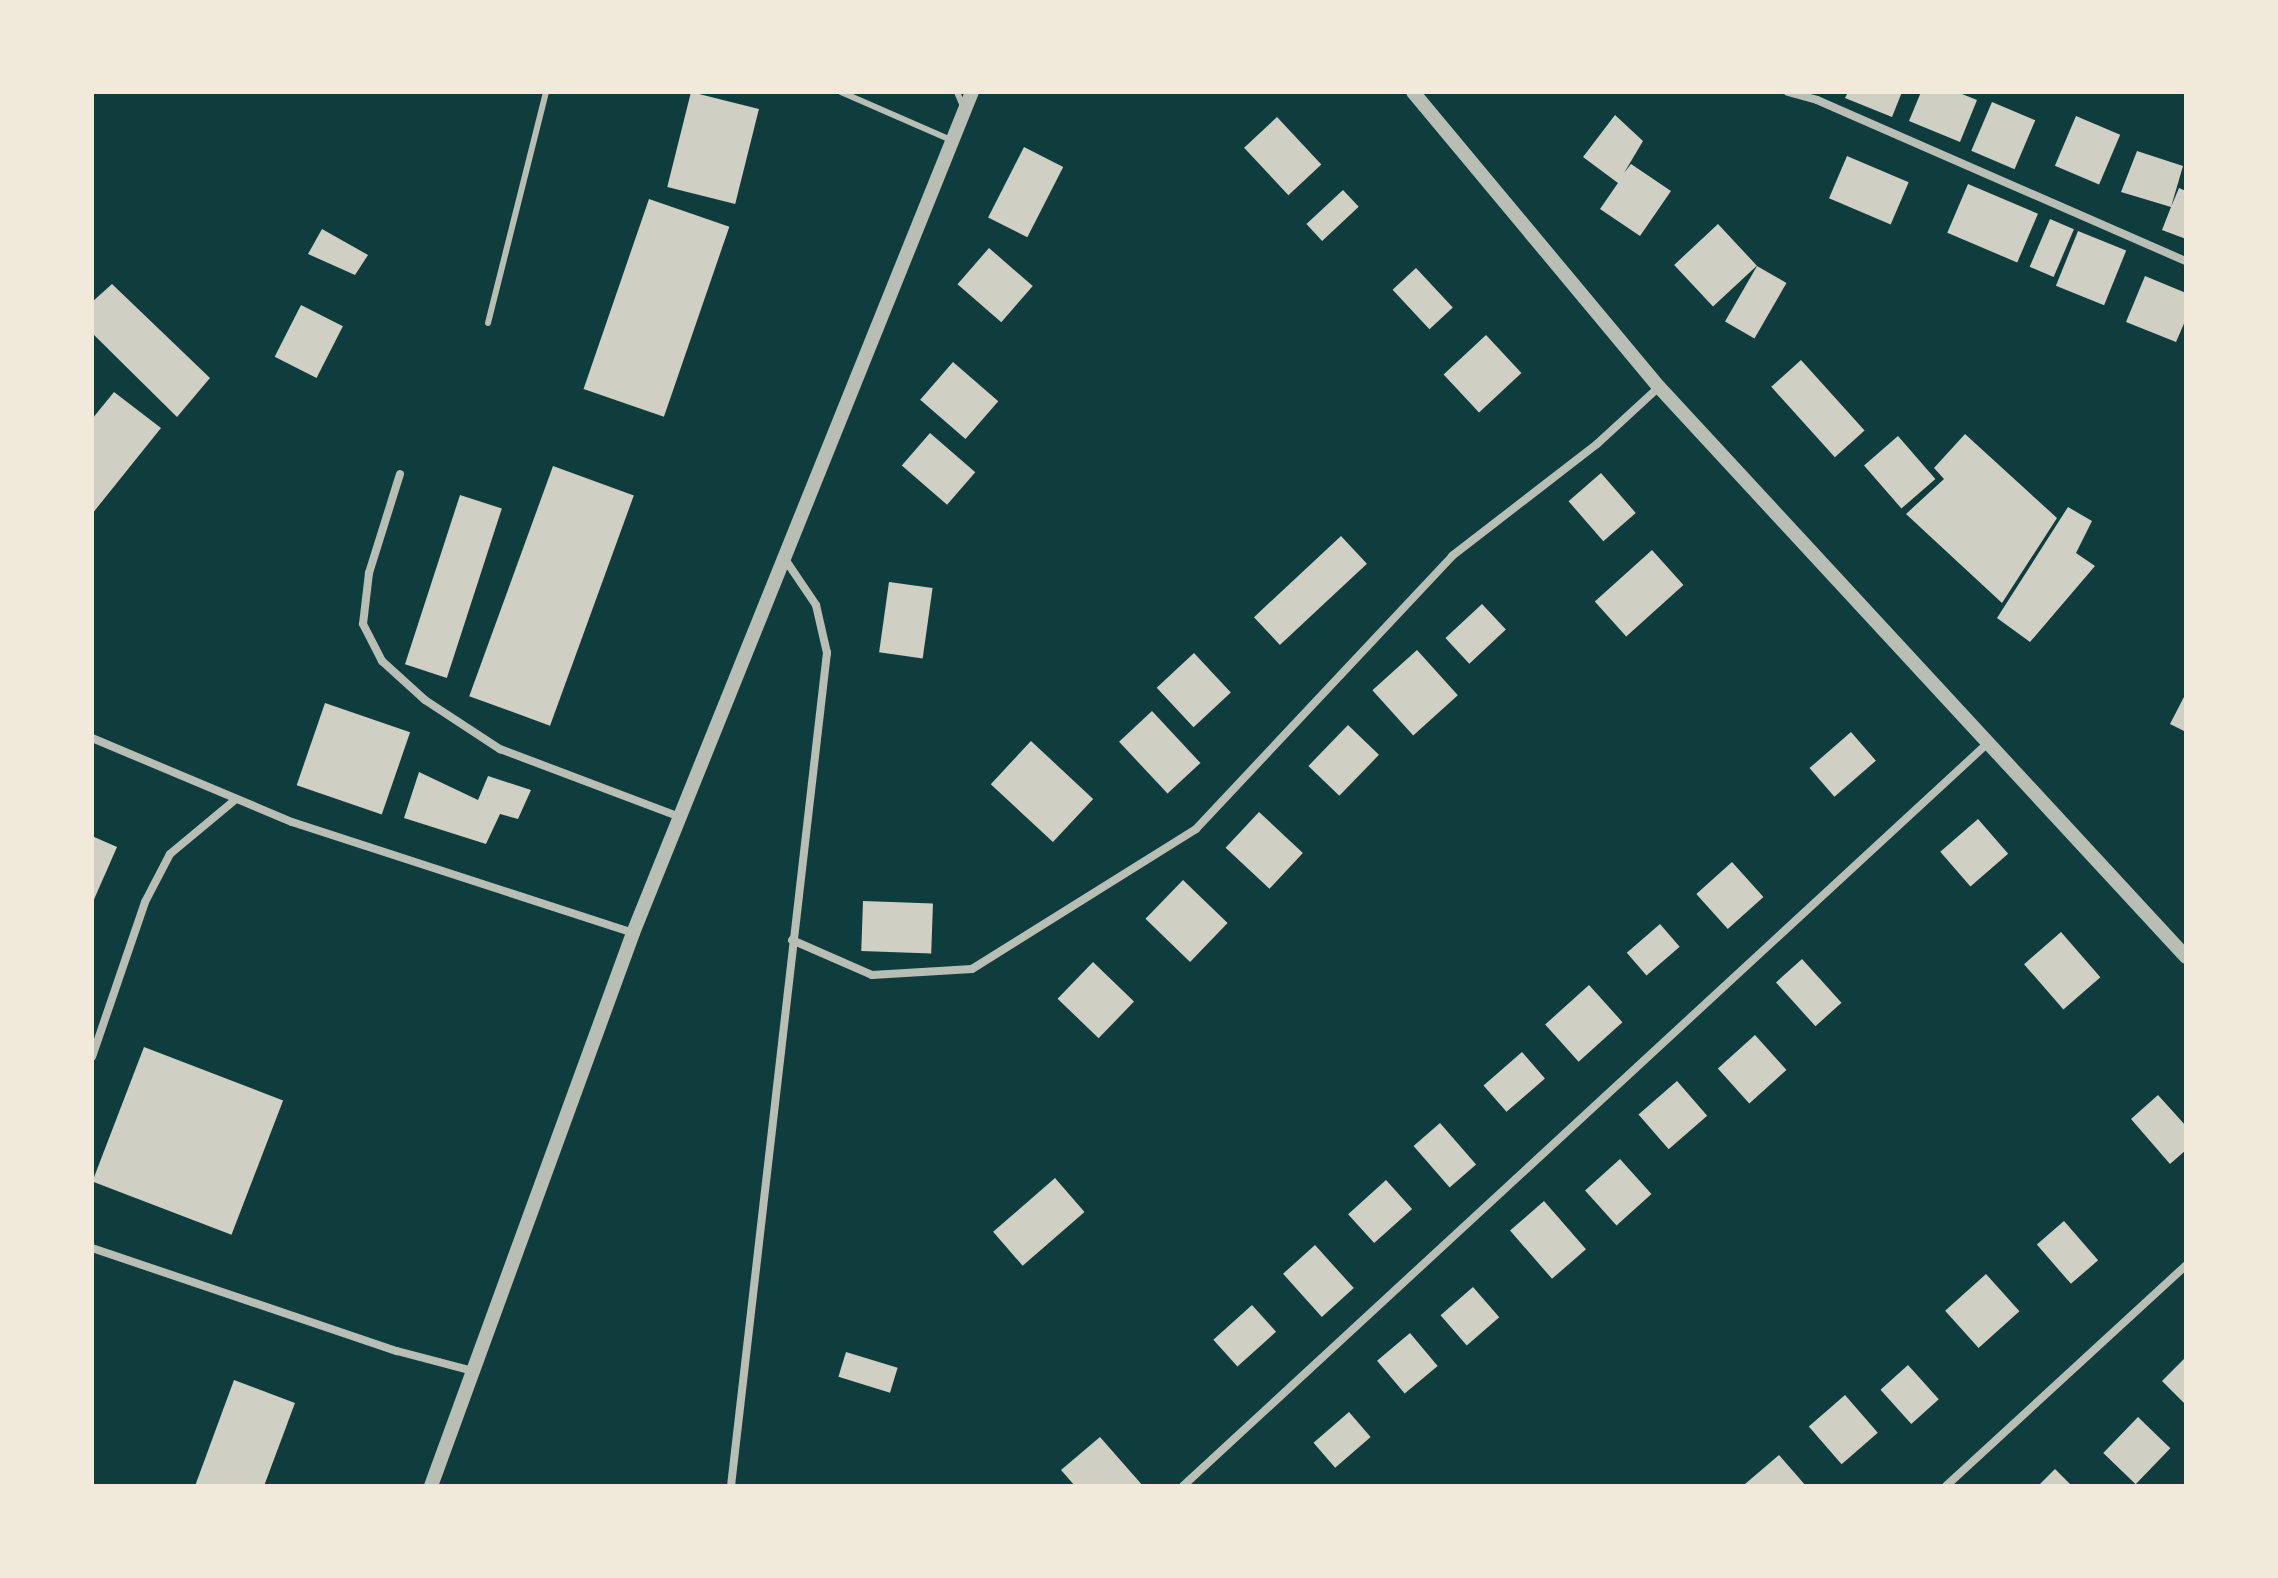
<!DOCTYPE html>
<html>
<head>
<meta charset="utf-8">
<style>
  body { margin:0 }
  #map { position:relative; width:2278px; height:1578px; overflow:hidden; background:#0f3d3e; font-family:Arial,sans-serif }
  div>[style] { position:absolute }
  [style*='--x'] { left:calc(var(--x)*1px); top:calc(var(--y)*1px); width:calc(var(--w)*1px); rotate:calc(var(--a)*1deg) }
  .building>* { inset:0; background:#cfcfc3; transform-origin:0 0 }
  .service>* { height:6px; margin:-3px; padding:0 3px; transform-origin:3px; border-radius:3px; background:#b8beb3 }
  .minor>* { height:8px; margin:-4px; padding:0 4px; transform-origin:4px; border-radius:4px; background:#b8beb3 }
  .tertiary>* { height:14px; margin:-7px; padding:0 7px; transform-origin:7px; border-radius:7px; background:#b8beb3 }
  span { translate:-50% -50%; white-space:nowrap; text-align:center; line-height:1.15; -webkit-text-stroke:6px #f1e9da; paint-order:stroke }
  .frame { position:absolute; inset:0; border:94px solid #f1e9da; pointer-events:none }
</style>
</head>
<body>
<div id="map">
  <div class="building">
    <div style="left:691px;top:92px;width:70px;height:98px;rotate:14deg"></div>
    <div style="clip-path:polygon(1848px 92px,1902px 92px,1892px 117px,1845px 98px)"></div>
    <div style="clip-path:polygon(1921px 92px,1957px 92px,1977px 100px,1960px 142px,1909px 121px)"></div>
    <div style="left:1992px;top:102px;width:47px;height:53px;rotate:23deg"></div>
    <div style="clip-path:polygon(1615px 115px,1643px 141px,1624px 173px,1631px 164px,1671px 191px,1640px 236px,1600px 209px,1618px 183px,1583px 157px)"></div>
    <div style="left:2076px;top:116px;width:48px;height:54px;rotate:23deg"></div>
    <div style="left:1277px;top:117px;width:65px;height:45px;rotate:47deg"></div>
    <div style="left:1024px;top:147px;width:44px;height:79px;rotate:27deg"></div>
    <div style="clip-path:polygon(2137px 151px,2183px 166px,2171px 207px,2179px 188px,2186px 191px,2186px 239px,2162px 230px,2171px 207px,2121px 192px)"></div>
    <div style="left:1847px;top:156px;width:67px;height:46px;rotate:23deg"></div>
    <div style="left:1968px;top:184px;width:76px;height:53px;rotate:23deg"></div>
    <div style="left:1343px;top:190px;width:23px;height:50px;rotate:47deg"></div>
    <div style="left:649px;top:199px;width:85px;height:201px;rotate:19deg"></div>
    <div style="left:2050px;top:219px;width:26px;height:52px;rotate:23deg"></div>
    <div style="left:1718px;top:224px;width:57px;height:60px;rotate:47deg"></div>
    <div style="clip-path:polygon(322px 229px,368px 255px,355px 275px,308px 254px)"></div>
    <div style="left:2078px;top:231px;width:52px;height:59px;rotate:22deg"></div>
    <div style="left:989px;top:248px;width:58px;height:48px;rotate:41deg"></div>
    <div style="left:1757px;top:266px;width:34px;height:64px;rotate:30deg"></div>
    <div style="left:1416px;top:268px;width:54px;height:32px;rotate:47deg"></div>
    <div style="clip-path:polygon(2145px 276px,2186px 293px,2186px 319px,2176px 342px,2126px 322px)"></div>
    <div style="clip-path:polygon(112px 284px,210px 378px,177px 417px,92px 333px,92px 302px)"></div>
    <div style="left:301px;top:305px;width:47px;height:58px;rotate:27deg"></div>
    <div style="left:1486px;top:335px;width:52px;height:58px;rotate:47deg"></div>
    <div style="left:1801px;top:360px;width:95px;height:40px;rotate:48deg"></div>
    <div style="left:953px;top:362px;width:60px;height:50px;rotate:41deg"></div>
    <div style="clip-path:polygon(114px 392px,161px 428px,92px 514px,92px 419px)"></div>
    <div style="left:930px;top:433px;width:60px;height:43px;rotate:41deg"></div>
    <div style="clip-path:polygon(1965px 434px,2057px 518px,2002px 603px,1906px 514px,1944px 479px,1934px 468px)"></div>
    <div style="left:1898px;top:436px;width:57px;height:45px;rotate:49deg"></div>
    <div style="left:553px;top:466px;width:86px;height:245px;rotate:20deg"></div>
    <div style="left:1601px;top:473px;width:53px;height:43px;rotate:49deg"></div>
    <div style="left:460px;top:495px;width:44px;height:178px;rotate:18deg"></div>
    <div style="clip-path:polygon(2068px 507px,2092px 521px,2076px 553px,2095px 566px,2030px 642px,1997px 618px)"></div>
    <div style="left:1341px;top:536px;width:38px;height:119px;rotate:47deg"></div>
    <div style="left:1652px;top:550px;width:47px;height:77px;rotate:48deg"></div>
    <div style="left:889px;top:582px;width:44px;height:71px;rotate:8deg"></div>
    <div style="left:1482px;top:604px;width:35px;height:50px;rotate:47deg"></div>
    <div style="left:1417px;top:650px;width:61px;height:60px;rotate:48deg"></div>
    <div style="left:1194px;top:653px;width:54px;height:51px;rotate:47deg"></div>
    <div style="clip-path:polygon(2186px 693px,2186px 732px,2170px 724px)"></div>
    <div style="left:325px;top:703px;width:90px;height:87px;rotate:19deg"></div>
    <div style="left:1152px;top:711px;width:71px;height:45px;rotate:47deg"></div>
    <div style="left:1348px;top:725px;width:43px;height:57px;rotate:44deg"></div>
    <div style="left:1851px;top:732px;width:38px;height:55px;rotate:49deg"></div>
    <div style="left:1031px;top:741px;width:85px;height:59px;rotate:43deg"></div>
    <div style="clip-path:polygon(419px 772px,478px 800px,488px 776px,531px 790px,518px 819px,500px 814px,486px 844px,404px 818px)"></div>
    <div style="left:1259px;top:812px;width:60px;height:49px;rotate:43deg"></div>
    <div style="left:1978px;top:819px;width:46px;height:50px;rotate:49deg"></div>
    <div style="clip-path:polygon(92px 836px,117px 847px,92px 904px)"></div>
    <div style="left:1732px;top:862px;width:47px;height:48px;rotate:48deg"></div>
    <div style="left:1183px;top:880px;width:62px;height:54px;rotate:44deg"></div>
    <div style="left:863px;top:901px;width:70px;height:50px;rotate:2deg"></div>
    <div style="left:1660px;top:924px;width:30px;height:44px;rotate:49deg"></div>
    <div style="left:2061px;top:932px;width:60px;height:49px;rotate:49deg"></div>
    <div style="left:1802px;top:959px;width:59px;height:35px;rotate:48deg"></div>
    <div style="left:1093px;top:962px;width:57px;height:51px;rotate:44deg"></div>
    <div style="left:1589px;top:985px;width:50px;height:59px;rotate:48deg"></div>
    <div style="left:1755px;top:1035px;width:47px;height:50px;rotate:48deg"></div>
    <div style="left:144px;top:1047px;width:149px;height:144px;rotate:21deg"></div>
    <div style="left:1522px;top:1052px;width:35px;height:51px;rotate:49deg"></div>
    <div style="left:1677px;top:1081px;width:46px;height:51px;rotate:49deg"></div>
    <div style="clip-path:polygon(2158px 1095px,2186px 1126px,2186px 1150px,2170px 1164px,2131px 1119px)"></div>
    <div style="left:1440px;top:1123px;width:55px;height:35px;rotate:49deg"></div>
    <div style="left:1620px;top:1159px;width:47px;height:47px;rotate:48deg"></div>
    <div style="left:1055px;top:1178px;width:45px;height:82px;rotate:49deg"></div>
    <div style="left:1386px;top:1180px;width:39px;height:51px;rotate:48deg"></div>
    <div style="left:1544px;top:1201px;width:64px;height:45px;rotate:49deg"></div>
    <div style="left:2064px;top:1221px;width:52px;height:36px;rotate:49deg"></div>
    <div style="left:1315px;top:1245px;width:58px;height:43px;rotate:48deg"></div>
    <div style="left:1986px;top:1274px;width:50px;height:55px;rotate:48deg"></div>
    <div style="left:1473px;top:1287px;width:40px;height:43px;rotate:49deg"></div>
    <div style="left:1252px;top:1305px;width:36px;height:52px;rotate:48deg"></div>
    <div style="left:1410px;top:1333px;width:43px;height:43px;rotate:50deg"></div>
    <div style="left:846px;top:1352px;width:54px;height:26px;rotate:17deg"></div>
    <div style="clip-path:polygon(2186px 1357px,2186px 1405px,2162px 1381px)"></div>
    <div style="left:1908px;top:1365px;width:46px;height:37px;rotate:48deg"></div>
    <div style="clip-path:polygon(234px 1380px,295px 1403px,264px 1486px,195px 1486px)"></div>
    <div style="left:1845px;top:1395px;width:50px;height:48px;rotate:49deg"></div>
    <div style="left:1349px;top:1412px;width:33px;height:47px;rotate:49deg"></div>
    <div style="left:2138px;top:1417px;width:45px;height:50px;rotate:44deg"></div>
    <div style="clip-path:polygon(1100px 1437px,1143px 1486px,1075px 1486px,1061px 1470px)"></div>
    <div style="clip-path:polygon(1779px 1455px,1806px 1486px,1747px 1486px,1745px 1484px)"></div>
    <div style="clip-path:polygon(2055px 1469px,2072px 1486px,2038px 1486px)"></div>
  </div>
  <div class="service">
    <div style="--x:841;--y:92;--w:120;--a:23.6"></div>
    <div style="--x:957;--y:92;--w:15;--a:67"></div>
    <div style="--x:488;--y:323;--w:238;--a:-75.9"></div>
  </div>
  <div class="minor">
    <div style="--x:1788;--y:92;--w:30;--a:15"></div>
    <div style="--x:1817;--y:100;--w:403;--a:23.6"></div>
    <div style="--x:400;--y:474;--w:104;--a:107.4"></div>
    <div style="--x:369;--y:573;--w:51;--a:96.7"></div>
    <div style="--x:363;--y:624;--w:42;--a:62.8"></div>
    <div style="--x:382;--y:661;--w:58;--a:42.2"></div>
    <div style="--x:425;--y:700;--w:90;--a:33.2"></div>
    <div style="--x:500;--y:749;--w:192;--a:20.7"></div>
    <div style="--x:92;--y:738;--w:217;--a:22.8"></div>
    <div style="--x:292;--y:822;--w:359;--a:18"></div>
    <div style="--x:792;--y:940;--w:87;--a:23.6"></div>
    <div style="--x:872;--y:975;--w:100;--a:-3.4"></div>
    <div style="--x:972;--y:969;--w:264;--a:-32"></div>
    <div style="--x:1196;--y:829;--w:374;--a:-46.8"></div>
    <div style="--x:1452;--y:556;--w:183;--a:-37.7"></div>
    <div style="--x:1597;--y:444;--w:84;--a:-42.6"></div>
    <div style="--x:92;--y:1057;--w:164;--a:-71.1"></div>
    <div style="--x:145;--y:902;--w:54;--a:-62.5"></div>
    <div style="--x:170;--y:854;--w:86;--a:-39.8"></div>
    <div style="--x:92;--y:1248;--w:322;--a:18.7"></div>
    <div style="--x:397;--y:1351;--w:79;--a:14.7"></div>
    <div style="--x:731;--y:1486;--w:839;--a:-83.43"></div>
    <div style="--x:827;--y:653;--w:49;--a:-102.9"></div>
    <div style="--x:816;--y:605;--w:55;--a:-124"></div>
    <div style="--x:1183;--y:1486;--w:1097;--a:-42.71"></div>
    <div style="--x:1946;--y:1486;--w:326;--a:-42.6"></div>
  </div>
  <div class="tertiary">
    <div style="--x:1413;--y:92;--w:384;--a:50.2"></div>
    <div style="--x:1659;--y:387;--w:776;--a:47.24"></div>
    <div style="--x:431;--y:1486;--w:589;--a:-69.93"></div>
    <div style="--x:633;--y:933;--w:907;--a:-68.05"></div>
  </div>
  <div class="frame"></div>
</div>
</body>
</html>
